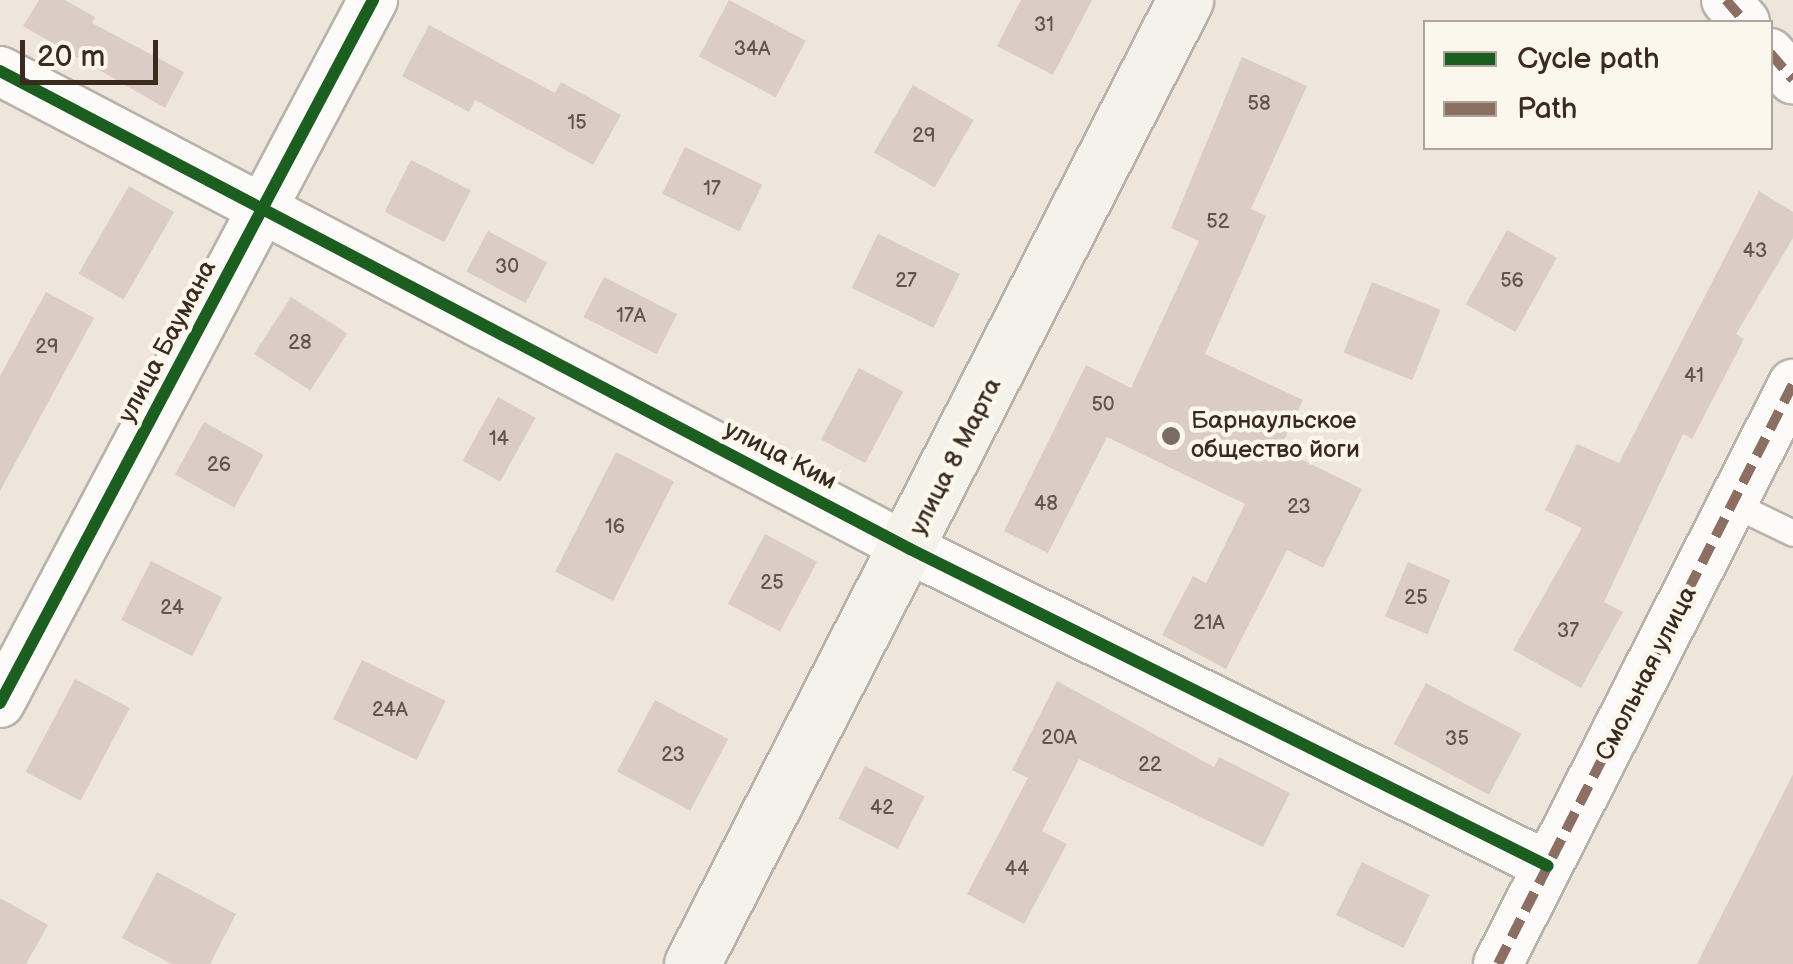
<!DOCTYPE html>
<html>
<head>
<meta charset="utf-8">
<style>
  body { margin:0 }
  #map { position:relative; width:1793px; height:964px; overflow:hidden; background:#eee6da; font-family:"Balsamiq Sans",sans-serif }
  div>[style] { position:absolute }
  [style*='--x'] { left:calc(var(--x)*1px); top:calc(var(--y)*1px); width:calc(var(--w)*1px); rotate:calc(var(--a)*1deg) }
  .building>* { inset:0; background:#dbcdc6; transform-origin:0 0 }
  .roads { filter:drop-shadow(2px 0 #b9b2aa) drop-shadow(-2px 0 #b9b2aa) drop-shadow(0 2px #b9b2aa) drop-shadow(0 -2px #b9b2aa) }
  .lane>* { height:25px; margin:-12.5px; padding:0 12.5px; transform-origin:12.5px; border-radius:12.5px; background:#fcfbf9 }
  .street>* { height:48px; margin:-24px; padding:0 24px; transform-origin:24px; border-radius:24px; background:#fcfbf9 }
  .secondary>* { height:55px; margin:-27.5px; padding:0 27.5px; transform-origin:27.5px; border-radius:27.5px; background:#f5f1eb }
  .quiet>* { height:10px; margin-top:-5px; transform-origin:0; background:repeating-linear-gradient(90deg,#8d6e63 0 20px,transparent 0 30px) }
  .cycleway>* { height:12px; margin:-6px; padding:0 6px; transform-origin:6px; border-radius:6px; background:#1b5e20 }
  .dots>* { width:28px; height:28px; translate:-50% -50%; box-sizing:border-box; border:5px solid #fbf7ec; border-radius:50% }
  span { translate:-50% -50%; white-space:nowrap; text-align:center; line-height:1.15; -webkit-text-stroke:9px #fbf7ec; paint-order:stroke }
  .number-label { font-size:20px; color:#645449 }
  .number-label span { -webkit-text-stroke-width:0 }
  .street-label { font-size:25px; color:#3b2a1e }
  .poi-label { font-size:25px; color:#3b2a1e }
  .left { translate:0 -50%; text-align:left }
  .legend { position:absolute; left:1423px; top:20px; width:350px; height:130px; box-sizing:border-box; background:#fbf7ec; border:2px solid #aea59a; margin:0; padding:12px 18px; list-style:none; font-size:30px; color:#3b2a1e }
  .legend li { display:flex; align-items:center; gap:20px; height:50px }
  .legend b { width:50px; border:2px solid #aea59a }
  .scale { position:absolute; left:20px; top:40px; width:138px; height:45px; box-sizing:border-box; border:5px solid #3b2a1e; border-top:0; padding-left:12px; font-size:30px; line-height:35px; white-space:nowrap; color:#3b2a1e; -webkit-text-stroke:8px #fbf7ec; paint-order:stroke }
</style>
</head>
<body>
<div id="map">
  <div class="building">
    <div style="clip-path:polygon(39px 0,65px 0,95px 17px,92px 23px,184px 72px,165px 108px,23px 26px)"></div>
    <div style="left:729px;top:0;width:87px;height:64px;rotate:28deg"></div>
    <div style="clip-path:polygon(1021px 0,1092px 0,1053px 75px,997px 46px)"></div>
    <div style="clip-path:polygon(429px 25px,555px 93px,561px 82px,621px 115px,593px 165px,475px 100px,469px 112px,402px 76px)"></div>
    <div style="clip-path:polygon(1242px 57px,1307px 86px,1251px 209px,1266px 216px,1205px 354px,1303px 400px,1280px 449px,1362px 489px,1323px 568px,1287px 550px,1226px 669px,1162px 635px,1193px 576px,1206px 583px,1245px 504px,1107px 437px,1048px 553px,1004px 531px,1086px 365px,1131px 388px,1199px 241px,1171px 228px)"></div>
    <div style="left:913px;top:85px;width:70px;height:78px;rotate:30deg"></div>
    <div style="left:685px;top:147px;width:86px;height:52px;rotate:26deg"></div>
    <div style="left:411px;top:160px;width:67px;height:58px;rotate:27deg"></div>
    <div style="left:129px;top:186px;width:52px;height:101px;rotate:30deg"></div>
    <div style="clip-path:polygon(1759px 191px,1793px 212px,1793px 238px,1736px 334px,1744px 339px,1692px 439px,1683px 434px,1604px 602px,1623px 612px,1581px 688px,1513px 650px,1582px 528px,1545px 510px,1577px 444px,1619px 463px)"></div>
    <div style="left:1507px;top:230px;width:57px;height:85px;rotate:29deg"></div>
    <div style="left:488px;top:231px;width:67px;height:46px;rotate:28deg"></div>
    <div style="left:878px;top:234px;width:91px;height:60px;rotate:26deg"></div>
    <div style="left:604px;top:277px;width:82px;height:45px;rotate:27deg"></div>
    <div style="left:1372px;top:282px;width:74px;height:76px;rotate:22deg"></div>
    <div style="clip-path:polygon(46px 292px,94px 318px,0 491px,0 376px)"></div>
    <div style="left:291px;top:297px;width:67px;height:68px;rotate:33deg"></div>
    <div style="left:859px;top:368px;width:50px;height:81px;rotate:28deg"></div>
    <div style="left:498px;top:397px;width:43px;height:73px;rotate:29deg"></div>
    <div style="left:204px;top:422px;width:68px;height:60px;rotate:29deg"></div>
    <div style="left:616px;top:452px;width:65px;height:134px;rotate:27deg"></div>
    <div style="left:765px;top:534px;width:59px;height:79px;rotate:28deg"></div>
    <div style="left:151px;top:561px;width:80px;height:66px;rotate:27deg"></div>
    <div style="left:1408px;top:562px;width:46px;height:59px;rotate:23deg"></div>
    <div style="left:362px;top:660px;width:93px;height:66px;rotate:26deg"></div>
    <div style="left:75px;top:679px;width:62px;height:105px;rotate:28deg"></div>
    <div style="clip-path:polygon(1057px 681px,1214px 767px,1219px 757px,1290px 793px,1263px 847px,1079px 759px,1042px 831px,1067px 844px,1024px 924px,967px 894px,1028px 778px,1012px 770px)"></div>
    <div style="left:1426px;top:683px;width:108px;height:69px;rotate:28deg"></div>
    <div style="left:655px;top:700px;width:83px;height:81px;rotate:28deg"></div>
    <div style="left:865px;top:766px;width:67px;height:59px;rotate:27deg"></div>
    <div style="clip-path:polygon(1793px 774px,1793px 964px,1697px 964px)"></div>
    <div style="left:1362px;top:862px;width:75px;height:59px;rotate:26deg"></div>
    <div style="clip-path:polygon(157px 872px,236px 914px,210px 964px,172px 964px,122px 938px)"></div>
    <div style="clip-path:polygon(0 898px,48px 925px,26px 964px,0 964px)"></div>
  </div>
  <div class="roads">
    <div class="lane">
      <div style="--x:1735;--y:505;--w:64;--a:25.8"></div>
    </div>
    <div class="street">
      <div style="--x:1726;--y:0;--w:29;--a:49"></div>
      <div style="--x:1770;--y:53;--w:35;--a:49"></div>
      <div style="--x:0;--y:71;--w:1028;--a:27.71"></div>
      <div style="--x:910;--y:549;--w:712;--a:26.42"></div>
      <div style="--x:0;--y:703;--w:796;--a:-62.05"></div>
      <div style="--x:1498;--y:964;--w:651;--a:-63.04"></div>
    </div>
    <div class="secondary">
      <div style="--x:692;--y:964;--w:1083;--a:-62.91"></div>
    </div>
  </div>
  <div class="quiet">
    <div style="--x:1726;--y:0;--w:29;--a:49"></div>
    <div style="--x:1770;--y:53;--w:35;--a:49"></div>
    <div style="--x:1498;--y:964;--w:651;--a:-63.04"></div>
  </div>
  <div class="cycleway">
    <div style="--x:0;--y:71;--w:1028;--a:27.71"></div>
    <div style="--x:910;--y:549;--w:712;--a:26.42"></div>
    <div style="--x:0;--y:703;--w:796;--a:-62.05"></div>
  </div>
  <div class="dots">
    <div style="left:1171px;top:436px;background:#7a6c60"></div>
  </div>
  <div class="number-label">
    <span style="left:1044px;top:25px">31</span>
    <span style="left:752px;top:49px">34А</span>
    <span style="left:1259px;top:104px">58</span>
    <span style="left:577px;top:123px">15</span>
    <span style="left:924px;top:136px">29</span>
    <span style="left:712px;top:189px">17</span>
    <span style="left:1218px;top:222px">52</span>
    <span style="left:1755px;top:251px">43</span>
    <span style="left:507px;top:267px">30</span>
    <span style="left:906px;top:281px">27</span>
    <span style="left:1512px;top:281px">56</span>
    <span style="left:631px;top:316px">17А</span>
    <span style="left:300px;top:343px">28</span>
    <span style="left:47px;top:347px">29</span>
    <span style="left:1694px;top:376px">41</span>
    <span style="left:1103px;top:405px">50</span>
    <span style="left:499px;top:439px">14</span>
    <span style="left:219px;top:465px">26</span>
    <span style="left:1046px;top:504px">48</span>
    <span style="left:1299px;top:507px">23</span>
    <span style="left:615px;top:527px">16</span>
    <span style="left:772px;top:583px">25</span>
    <span style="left:1416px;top:598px">25</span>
    <span style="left:172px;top:608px">24</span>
    <span style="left:1209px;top:623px">21А</span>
    <span style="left:1568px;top:631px">37</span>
    <span style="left:390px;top:710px">24А</span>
    <span style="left:1059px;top:738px">20А</span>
    <span style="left:1457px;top:739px">35</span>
    <span style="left:673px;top:755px">23</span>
    <span style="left:1150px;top:765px">22</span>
    <span style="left:882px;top:808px">42</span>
    <span style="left:1017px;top:869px">44</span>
  </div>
  <div class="street-label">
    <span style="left:168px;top:342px;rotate:-62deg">улица Баумана</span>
    <span style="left:780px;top:456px;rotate:27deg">улица Ким</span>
    <span style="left:956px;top:457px;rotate:-63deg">улица 8 Марта</span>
    <span style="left:1647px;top:674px;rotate:-63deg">Смольная улица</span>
  </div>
  <div class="poi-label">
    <span class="left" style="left:1191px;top:436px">Барнаульское<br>общество йоги</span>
  </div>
  <ul class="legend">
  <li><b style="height:12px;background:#1b5e20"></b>Cycle path</li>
  <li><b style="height:12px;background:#8d6e63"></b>Path</li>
  </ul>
  <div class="scale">20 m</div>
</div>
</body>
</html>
